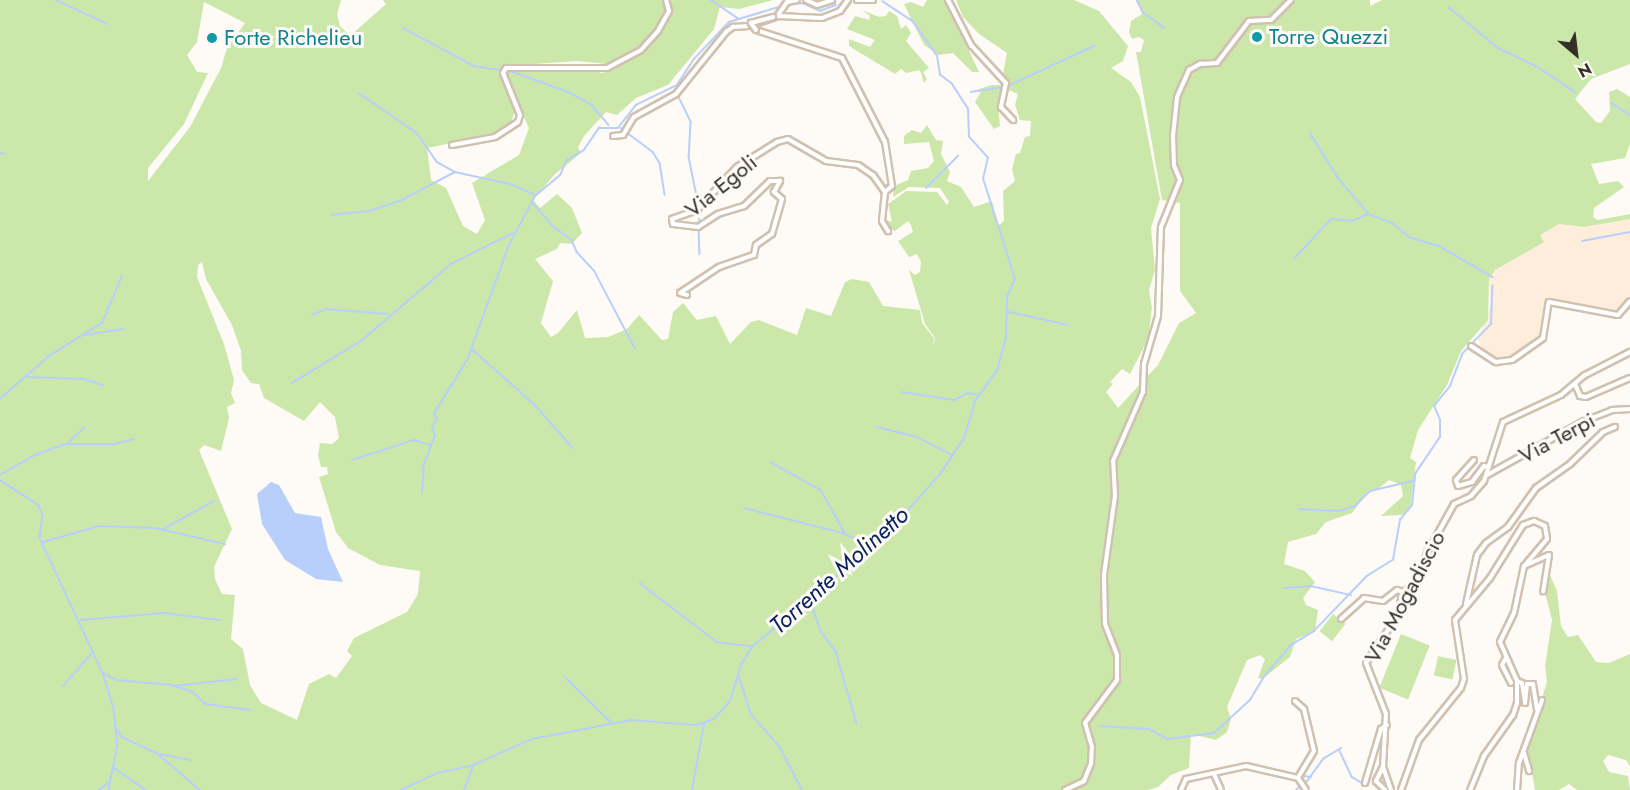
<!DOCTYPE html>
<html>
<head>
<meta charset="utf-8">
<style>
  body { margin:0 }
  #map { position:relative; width:1630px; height:790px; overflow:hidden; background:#fefbf7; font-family:Jost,sans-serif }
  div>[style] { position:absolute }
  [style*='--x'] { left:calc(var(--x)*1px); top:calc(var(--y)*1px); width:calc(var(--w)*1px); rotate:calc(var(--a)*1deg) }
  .built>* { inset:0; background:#fdedda }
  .green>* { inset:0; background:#cce7aa; transform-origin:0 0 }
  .water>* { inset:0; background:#b8cffc }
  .stream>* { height:1.5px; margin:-0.75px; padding:0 0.75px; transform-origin:0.75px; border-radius:0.75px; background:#b8cffc }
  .roads { filter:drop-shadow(2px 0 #d0c1b0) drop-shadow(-2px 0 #d0c1b0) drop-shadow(0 2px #d0c1b0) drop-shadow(0 -2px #d0c1b0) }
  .minor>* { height:4px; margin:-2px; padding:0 2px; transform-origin:2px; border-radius:2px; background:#fff }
  .bridges { filter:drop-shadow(2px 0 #d0c1b0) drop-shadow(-2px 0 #d0c1b0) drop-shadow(0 2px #d0c1b0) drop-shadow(0 -2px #d0c1b0) }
  .minor-bridge>* { height:4px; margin:-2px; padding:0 2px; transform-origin:2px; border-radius:2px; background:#fff }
  .dots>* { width:16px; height:16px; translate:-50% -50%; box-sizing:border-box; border:3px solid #fefbf7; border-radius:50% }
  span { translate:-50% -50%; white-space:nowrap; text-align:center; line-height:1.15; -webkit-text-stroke:6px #fefbf7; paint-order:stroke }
  .culture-label { font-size:22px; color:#0d838f }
  .left { translate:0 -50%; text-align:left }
  .street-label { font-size:22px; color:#352f28 }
  .water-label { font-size:24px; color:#0a2362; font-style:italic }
  .north { position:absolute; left:1546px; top:24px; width:60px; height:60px; -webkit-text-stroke:4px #fefbf7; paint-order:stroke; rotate:152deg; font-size:16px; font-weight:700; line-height:24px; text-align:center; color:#352f28 }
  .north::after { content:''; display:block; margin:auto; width:21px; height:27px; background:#352f28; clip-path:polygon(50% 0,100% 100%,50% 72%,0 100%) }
</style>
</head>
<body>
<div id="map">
  <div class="built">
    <div style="clip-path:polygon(1630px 219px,1630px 296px,1620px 311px,1546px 299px,1542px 335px,1514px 355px,1497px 359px,1483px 352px,1478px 338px,1491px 304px,1489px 279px,1495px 270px,1544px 242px,1540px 235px,1559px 224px,1584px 227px)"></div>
  </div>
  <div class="green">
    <div style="clip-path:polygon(evenodd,0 0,341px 0,337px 14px,340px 26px,350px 36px,386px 4px,383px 0,663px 0,666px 10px,663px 20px,643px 45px,607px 64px,577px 61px,505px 66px,501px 72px,515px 109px,510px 128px,493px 135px,427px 148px,431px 180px,446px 188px,463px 226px,477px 234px,485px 220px,472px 183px,519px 155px,529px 128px,506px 78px,509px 68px,578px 67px,602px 73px,615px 69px,647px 48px,670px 19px,673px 11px,669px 0,773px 0,739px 9px,720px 7px,714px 29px,668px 85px,636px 98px,617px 115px,606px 112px,584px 136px,578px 147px,581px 153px,554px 175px,533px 200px,540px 208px,557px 194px,572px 208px,582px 233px,572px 244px,560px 243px,557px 249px,535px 259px,553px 281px,541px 323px,551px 337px,558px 333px,577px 310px,585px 338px,608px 337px,627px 329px,639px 315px,662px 340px,668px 339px,673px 312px,683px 303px,697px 320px,716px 316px,730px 344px,751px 322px,759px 320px,797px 335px,806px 308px,831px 316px,845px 282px,852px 279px,869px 282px,883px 306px,920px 310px,922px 323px,934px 338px,933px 347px,935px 338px,925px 324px,909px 270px,915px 275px,920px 272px,921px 262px,917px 254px,909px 257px,898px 241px,913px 232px,911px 225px,908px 221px,895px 231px,886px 226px,883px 219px,892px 222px,888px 204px,906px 191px,937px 192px,947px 205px,949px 202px,940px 188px,909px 187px,893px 197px,894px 186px,908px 180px,911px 171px,928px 168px,934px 161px,929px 142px,904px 144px,904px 136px,912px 130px,921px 133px,927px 125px,936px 140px,943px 141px,941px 154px,950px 172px,947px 181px,961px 187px,974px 207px,992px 201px,998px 226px,1004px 221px,1003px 191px,1015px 181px,1012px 169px,1016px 154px,1020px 153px,1025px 137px,1030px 136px,1031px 121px,1020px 120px,1015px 105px,1018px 94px,1009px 90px,1003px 74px,1007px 53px,979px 34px,963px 17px,956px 0,1074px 0,1099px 11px,1128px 46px,1123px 61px,1111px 68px,1131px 82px,1140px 97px,1160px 199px,1151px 228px,1155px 270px,1149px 290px,1152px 308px,1148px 339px,1130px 374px,1122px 369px,1110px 382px,1113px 384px,1106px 392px,1118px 408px,1158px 365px,1179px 323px,1196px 313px,1180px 291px,1180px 203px,1162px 200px,1136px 52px,1141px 52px,1144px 40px,1139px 37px,1132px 39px,1129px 32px,1131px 21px,1142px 14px,1137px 0,1370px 0,1370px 6px,1382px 0,1630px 0,1630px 64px,1591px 79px,1575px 99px,1596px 122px,1601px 123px,1610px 111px,1609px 92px,1617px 89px,1630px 97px,1630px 144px,1625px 158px,1591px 164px,1599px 184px,1618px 181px,1624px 187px,1594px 208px,1593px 217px,1598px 220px,1630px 214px,1630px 219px,1584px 227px,1559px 224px,1540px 235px,1544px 242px,1495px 270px,1489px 279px,1488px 320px,1461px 351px,1447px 385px,1418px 430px,1410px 458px,1416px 462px,1410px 509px,1402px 515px,1381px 516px,1403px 496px,1401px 485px,1389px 480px,1378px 489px,1369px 490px,1352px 513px,1326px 522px,1316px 534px,1288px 542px,1284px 564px,1305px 571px,1315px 582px,1303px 598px,1306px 605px,1318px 610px,1315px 631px,1296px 639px,1290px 657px,1262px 679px,1258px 678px,1265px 659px,1260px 655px,1247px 660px,1227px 707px,1231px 719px,1227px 732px,1216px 740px,1191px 734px,1189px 768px,1171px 775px,1158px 787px,1148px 790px,0 790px,0 0,204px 2px,245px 23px,227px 48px,221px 68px,190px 127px,148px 181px,148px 168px,184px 124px,208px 73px,197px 72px,187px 55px,197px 42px,204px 2px,0 0,202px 262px,206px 279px,232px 325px,241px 351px,242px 370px,251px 383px,259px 384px,264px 398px,304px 421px,320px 402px,335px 417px,339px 438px,332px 444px,320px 443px,318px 455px,321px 467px,327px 467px,328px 474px,319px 477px,336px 532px,348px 548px,380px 565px,420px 571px,418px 594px,407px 612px,354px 638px,347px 651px,352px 656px,336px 678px,329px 674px,309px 684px,297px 720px,261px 703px,250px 685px,243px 649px,231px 639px,235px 595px,222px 594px,215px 579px,214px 567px,232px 529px,199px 450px,204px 445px,221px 451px,229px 418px,227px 407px,235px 403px,231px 393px,234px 380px,224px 344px,197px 277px,198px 265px,202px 262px)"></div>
    <div style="clip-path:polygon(927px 0,945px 0,979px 72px,972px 72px,953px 53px,939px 55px,924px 45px,904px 4px,911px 2px,923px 7px)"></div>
    <div style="clip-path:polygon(862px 10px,879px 17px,886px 16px,889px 11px,897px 16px,901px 29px,906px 25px,911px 33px,906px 41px,929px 68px,923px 72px,927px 79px,924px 83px,920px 70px,906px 73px,901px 69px,895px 74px,849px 46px,849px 39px,870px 47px,875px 40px,847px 29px,855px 16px,869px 20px,870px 16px)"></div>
    <div style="clip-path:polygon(991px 85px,1004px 85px,998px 105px,1000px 126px,994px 129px,975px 102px,981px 92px,971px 92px)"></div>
    <div style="clip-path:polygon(1550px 575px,1557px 591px,1561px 626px,1568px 637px,1578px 635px,1596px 662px,1609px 663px,1630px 654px,1630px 766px,1626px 760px,1608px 755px,1603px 761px,1609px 772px,1628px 776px,1630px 790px,1577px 790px,1569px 784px,1559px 790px,1535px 790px,1528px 749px,1547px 681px,1545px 666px,1552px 620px,1546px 597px)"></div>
    <div style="left:1333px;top:614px;width:16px;height:22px;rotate:38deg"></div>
    <div style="left:1401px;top:634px;width:31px;height:58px;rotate:22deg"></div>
    <div style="left:1438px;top:656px;width:19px;height:20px;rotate:12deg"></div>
  </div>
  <div class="water">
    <div style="clip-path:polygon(271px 482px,279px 485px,295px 513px,321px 517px,328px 549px,343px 582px,316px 579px,285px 560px,262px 524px,257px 494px)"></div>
  </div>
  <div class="stream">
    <div style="--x:56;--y:0;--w:57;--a:24.8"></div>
    <div style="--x:711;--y:0;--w:32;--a:34"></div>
    <div style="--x:1137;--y:0;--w:13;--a:63"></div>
    <div style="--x:1143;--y:12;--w:26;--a:37"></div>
    <div style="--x:787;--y:5;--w:16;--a:-7"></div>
    <div style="--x:803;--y:3;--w:19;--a:25"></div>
    <div style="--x:820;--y:11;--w:17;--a:-21"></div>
    <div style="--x:1449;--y:7;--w:64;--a:39.9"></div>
    <div style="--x:1498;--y:48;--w:44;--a:25.4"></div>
    <div style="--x:1538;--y:67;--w:45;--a:34"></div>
    <div style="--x:403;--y:28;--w:81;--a:28.2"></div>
    <div style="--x:474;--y:66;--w:40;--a:8.5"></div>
    <div style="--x:514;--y:72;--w:58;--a:20.3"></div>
    <div style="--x:568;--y:92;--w:27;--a:28"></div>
    <div style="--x:592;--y:105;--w:26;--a:50"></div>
    <div style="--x:1008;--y:86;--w:95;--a:-24.9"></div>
    <div style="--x:971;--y:92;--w:32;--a:-9"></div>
    <div style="--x:359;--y:93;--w:70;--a:34.6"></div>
    <div style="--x:417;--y:133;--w:35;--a:55"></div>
    <div style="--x:437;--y:162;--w:21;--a:29"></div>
    <div style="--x:455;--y:172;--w:56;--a:12.3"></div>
    <div style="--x:510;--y:184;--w:26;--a:23"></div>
    <div style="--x:678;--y:95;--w:30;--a:64"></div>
    <div style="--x:691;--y:122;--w:35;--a:93"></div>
    <div style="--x:689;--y:157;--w:50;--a:78.5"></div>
    <div style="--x:1611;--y:103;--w:22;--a:32"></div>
    <div style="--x:621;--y:128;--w:40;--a:37"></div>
    <div style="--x:653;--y:152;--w:13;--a:58"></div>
    <div style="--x:660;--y:163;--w:32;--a:81"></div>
    <div style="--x:1310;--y:133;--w:54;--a:57.8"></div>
    <div style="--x:1339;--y:179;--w:46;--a:49.4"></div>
    <div style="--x:0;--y:153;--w:4;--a:14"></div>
    <div style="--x:926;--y:188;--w:45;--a:-45"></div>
    <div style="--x:533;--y:203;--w:32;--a:49"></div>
    <div style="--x:554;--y:227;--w:22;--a:36"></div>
    <div style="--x:572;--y:240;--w:13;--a:67"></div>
    <div style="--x:577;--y:252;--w:25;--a:47"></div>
    <div style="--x:594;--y:270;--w:88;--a:62.3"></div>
    <div style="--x:699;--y:210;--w:13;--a:86"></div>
    <div style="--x:331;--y:215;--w:38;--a:-6"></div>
    <div style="--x:369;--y:211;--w:35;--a:-18"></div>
    <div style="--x:402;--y:200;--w:60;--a:-27.8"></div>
    <div style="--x:699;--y:228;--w:26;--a:88"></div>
    <div style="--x:1582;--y:241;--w:49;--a:-10.6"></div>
    <div style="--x:1294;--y:259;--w:54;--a:-47.2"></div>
    <div style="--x:1331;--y:219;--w:21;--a:5"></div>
    <div style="--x:1352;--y:221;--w:17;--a:-24"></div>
    <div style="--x:1368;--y:214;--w:27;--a:20"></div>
    <div style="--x:1393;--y:223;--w:21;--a:41"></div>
    <div style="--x:1409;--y:237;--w:31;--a:17"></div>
    <div style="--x:1439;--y:246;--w:62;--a:29.9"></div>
    <div style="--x:1009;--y:312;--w:60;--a:12.4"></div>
    <div style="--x:312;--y:315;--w:16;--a:-22"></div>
    <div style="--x:327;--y:309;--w:61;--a:4.7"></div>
    <div style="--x:85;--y:335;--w:39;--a:-9"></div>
    <div style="--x:472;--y:349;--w:84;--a:41.6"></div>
    <div style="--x:535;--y:405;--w:57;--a:48.5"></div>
    <div style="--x:28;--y:377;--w:56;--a:2"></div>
    <div style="--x:84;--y:379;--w:20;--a:18"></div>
    <div style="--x:292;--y:383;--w:81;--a:-31.3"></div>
    <div style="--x:361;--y:341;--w:118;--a:-40.5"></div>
    <div style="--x:451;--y:264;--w:69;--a:-26.6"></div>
    <div style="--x:902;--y:392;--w:54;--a:8.6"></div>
    <div style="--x:955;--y:400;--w:15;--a:-28"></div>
    <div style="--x:968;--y:393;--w:11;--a:10"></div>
    <div style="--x:0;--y:399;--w:65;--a:-41.3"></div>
    <div style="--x:49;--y:356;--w:62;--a:-31.9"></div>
    <div style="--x:102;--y:323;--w:51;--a:-66.9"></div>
    <div style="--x:877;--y:427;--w:41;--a:14"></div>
    <div style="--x:917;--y:437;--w:39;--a:27"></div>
    <div style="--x:68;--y:443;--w:22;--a:-43"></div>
    <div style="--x:352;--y:460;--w:65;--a:-17.9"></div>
    <div style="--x:414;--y:440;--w:17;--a:17"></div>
    <div style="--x:770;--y:462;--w:58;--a:28.8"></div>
    <div style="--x:821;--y:490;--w:49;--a:60.8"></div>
    <div style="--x:0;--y:475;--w:40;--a:-29.7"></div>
    <div style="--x:35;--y:455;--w:33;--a:-20"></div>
    <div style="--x:66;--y:444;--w:49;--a:0"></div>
    <div style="--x:115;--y:444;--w:20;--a:-15"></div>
    <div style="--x:0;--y:480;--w:46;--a:32.7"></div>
    <div style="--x:39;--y:505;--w:12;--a:70"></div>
    <div style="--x:43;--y:516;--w:22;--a:98"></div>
    <div style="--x:40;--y:538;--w:149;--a:65"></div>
    <div style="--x:103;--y:673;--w:38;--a:73"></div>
    <div style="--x:114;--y:709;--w:36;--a:84"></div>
    <div style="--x:118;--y:745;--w:46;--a:101.3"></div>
    <div style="--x:422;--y:492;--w:28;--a:-86"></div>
    <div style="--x:424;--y:464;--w:30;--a:-69"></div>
    <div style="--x:435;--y:436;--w:9;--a:-108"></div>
    <div style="--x:432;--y:427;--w:9;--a:-58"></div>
    <div style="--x:437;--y:419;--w:6;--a:-121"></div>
    <div style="--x:434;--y:414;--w:66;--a:-58.7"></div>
    <div style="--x:468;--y:358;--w:120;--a:-70.1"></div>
    <div style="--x:509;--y:245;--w:55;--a:-62"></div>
    <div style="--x:535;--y:196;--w:33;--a:-40"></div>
    <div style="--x:560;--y:175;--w:17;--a:-65"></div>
    <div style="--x:567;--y:160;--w:20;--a:-30"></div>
    <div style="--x:584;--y:150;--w:27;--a:-56"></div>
    <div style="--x:599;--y:128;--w:19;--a:0"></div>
    <div style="--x:618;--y:128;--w:29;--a:-52"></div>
    <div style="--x:636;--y:105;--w:46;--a:-26"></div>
    <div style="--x:677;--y:85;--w:31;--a:-57"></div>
    <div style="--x:694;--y:59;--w:51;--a:-46.6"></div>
    <div style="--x:729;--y:22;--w:55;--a:-16.8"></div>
    <div style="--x:744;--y:508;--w:102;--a:14.2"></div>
    <div style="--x:843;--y:533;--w:31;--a:25"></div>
    <div style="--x:1299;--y:509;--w:40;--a:2.9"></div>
    <div style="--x:1339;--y:511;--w:17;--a:-17"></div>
    <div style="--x:1355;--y:506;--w:21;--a:-45"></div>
    <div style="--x:1370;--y:491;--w:44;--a:-13.1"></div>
    <div style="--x:162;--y:530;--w:60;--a:-29.1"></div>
    <div style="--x:43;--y:542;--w:58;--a:-15.9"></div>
    <div style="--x:99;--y:526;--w:57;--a:2"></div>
    <div style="--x:156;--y:528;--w:71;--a:13.1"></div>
    <div style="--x:640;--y:583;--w:97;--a:37.5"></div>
    <div style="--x:717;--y:642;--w:34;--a:7"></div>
    <div style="--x:1284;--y:588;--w:27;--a:-4"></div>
    <div style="--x:1311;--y:586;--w:41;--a:12.7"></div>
    <div style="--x:811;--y:602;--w:31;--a:71"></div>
    <div style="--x:821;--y:631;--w:26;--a:54"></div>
    <div style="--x:836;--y:652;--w:75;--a:73.7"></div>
    <div style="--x:81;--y:620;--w:83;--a:-4.8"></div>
    <div style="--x:164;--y:613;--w:56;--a:7.1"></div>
    <div style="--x:103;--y:673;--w:16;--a:27"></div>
    <div style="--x:117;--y:680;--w:55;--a:5.2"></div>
    <div style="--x:172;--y:685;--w:22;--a:18"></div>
    <div style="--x:193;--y:692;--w:18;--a:43"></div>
    <div style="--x:206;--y:704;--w:44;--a:7.8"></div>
    <div style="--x:739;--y:676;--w:40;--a:72"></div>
    <div style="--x:751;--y:714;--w:44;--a:48.7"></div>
    <div style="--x:780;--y:747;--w:47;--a:62.4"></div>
    <div style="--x:565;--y:677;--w:64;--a:44.4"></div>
    <div style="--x:63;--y:686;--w:44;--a:-48.7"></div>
    <div style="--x:175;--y:686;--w:62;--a:-6.4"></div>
    <div style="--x:1100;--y:726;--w:49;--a:3.5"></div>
    <div style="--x:1149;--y:729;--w:21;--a:29"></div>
    <div style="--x:1167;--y:739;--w:47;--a:-7.3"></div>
    <div style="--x:1214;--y:733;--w:49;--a:-42.5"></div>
    <div style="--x:1250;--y:700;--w:26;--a:-59"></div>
    <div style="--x:1263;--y:678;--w:43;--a:-49.7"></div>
    <div style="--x:1291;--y:645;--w:27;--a:-31"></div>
    <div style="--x:1314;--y:631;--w:76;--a:-46.1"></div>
    <div style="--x:1367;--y:576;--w:31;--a:-32"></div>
    <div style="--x:1393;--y:560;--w:41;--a:-80.1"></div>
    <div style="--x:1400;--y:520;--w:19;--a:-51"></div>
    <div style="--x:1412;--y:505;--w:31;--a:-84"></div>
    <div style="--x:1415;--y:474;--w:45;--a:-56"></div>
    <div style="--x:1440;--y:437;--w:17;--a:-90"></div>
    <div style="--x:1440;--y:420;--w:15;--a:-113"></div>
    <div style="--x:1434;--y:406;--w:26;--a:-51"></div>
    <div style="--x:1450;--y:386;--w:34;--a:-69"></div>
    <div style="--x:1462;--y:354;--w:42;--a:-46"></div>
    <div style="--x:1491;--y:324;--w:38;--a:-88"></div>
    <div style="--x:116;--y:728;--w:11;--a:56"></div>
    <div style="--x:122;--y:737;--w:38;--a:25"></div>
    <div style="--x:157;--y:753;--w:57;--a:40.7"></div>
    <div style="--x:1340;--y:751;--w:29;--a:65"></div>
    <div style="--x:1352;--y:777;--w:12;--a:31"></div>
    <div style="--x:160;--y:754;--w:32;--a:11"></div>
    <div style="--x:113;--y:767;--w:40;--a:34.9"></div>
    <div style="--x:1303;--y:776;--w:8;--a:7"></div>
    <div style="--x:1305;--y:784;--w:31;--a:-54"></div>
    <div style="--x:1323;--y:759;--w:21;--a:-31"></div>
    <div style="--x:99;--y:790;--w:11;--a:-38"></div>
    <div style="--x:401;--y:790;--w:40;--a:-25"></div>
    <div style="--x:437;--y:773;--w:35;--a:-12"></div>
    <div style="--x:471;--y:766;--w:67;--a:-23.9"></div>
    <div style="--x:532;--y:739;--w:102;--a:-10.8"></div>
    <div style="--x:632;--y:720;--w:64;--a:4.5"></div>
    <div style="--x:696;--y:725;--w:19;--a:-18"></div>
    <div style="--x:714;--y:719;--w:24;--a:-48"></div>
    <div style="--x:730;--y:701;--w:38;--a:-73"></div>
    <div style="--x:741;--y:665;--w:22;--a:-58"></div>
    <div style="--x:753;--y:646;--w:175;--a:-39.9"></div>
    <div style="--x:887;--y:534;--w:81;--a:-48.5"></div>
    <div style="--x:941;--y:473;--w:42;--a:-56.7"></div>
    <div style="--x:964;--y:438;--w:39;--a:-73"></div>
    <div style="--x:975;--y:401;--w:37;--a:-54"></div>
    <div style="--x:997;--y:371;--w:34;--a:-75"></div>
    <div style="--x:1006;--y:338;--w:41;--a:-88.6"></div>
    <div style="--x:1007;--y:297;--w:20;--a:-66"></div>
    <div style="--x:1015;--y:279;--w:105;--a:-107.7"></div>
    <div style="--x:983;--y:179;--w:22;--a:-77"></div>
    <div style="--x:988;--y:158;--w:28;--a:-132"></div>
    <div style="--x:969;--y:137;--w:28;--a:-92"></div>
    <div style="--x:968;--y:109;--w:30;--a:-123"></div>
    <div style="--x:952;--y:84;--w:15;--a:-143"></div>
    <div style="--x:940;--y:75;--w:19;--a:-99"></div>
    <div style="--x:937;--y:56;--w:43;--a:-125.5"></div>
    <div style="--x:912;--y:21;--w:35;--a:-147"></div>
    <div style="--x:464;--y:790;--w:26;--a:-69"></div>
    <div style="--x:692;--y:790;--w:67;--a:-79.7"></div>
    <div style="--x:1296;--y:790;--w:6;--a:-39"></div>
  </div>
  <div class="roads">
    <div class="minor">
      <div style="--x:806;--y:0;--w:12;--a:24"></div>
      <div style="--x:817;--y:5;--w:16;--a:-18"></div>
      <div style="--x:857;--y:0;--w:16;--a:0"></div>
      <div style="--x:948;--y:0;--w:51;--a:62.9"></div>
      <div style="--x:971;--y:45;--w:52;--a:47.4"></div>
      <div style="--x:1006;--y:83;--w:25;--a:102"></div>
      <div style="--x:1001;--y:107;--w:18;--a:47"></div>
      <div style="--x:778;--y:15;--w:16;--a:-55"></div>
      <div style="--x:787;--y:2;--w:10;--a:-11"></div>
      <div style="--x:752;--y:25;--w:28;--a:-19"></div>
      <div style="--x:778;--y:16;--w:44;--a:2.6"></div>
      <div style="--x:822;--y:18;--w:19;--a:-21"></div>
      <div style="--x:840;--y:11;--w:14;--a:-54"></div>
      <div style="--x:613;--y:136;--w:10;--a:-6"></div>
      <div style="--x:623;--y:135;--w:21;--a:-59"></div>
      <div style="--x:634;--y:117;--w:48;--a:-28.7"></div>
      <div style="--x:676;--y:94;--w:80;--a:-51.1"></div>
      <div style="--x:726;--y:32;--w:9;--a:-36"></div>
      <div style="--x:733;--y:27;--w:16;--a:-4"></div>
      <div style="--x:452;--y:145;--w:44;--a:-10.5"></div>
      <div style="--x:495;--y:137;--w:27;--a:-33"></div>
      <div style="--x:518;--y:122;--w:7;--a:-74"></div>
      <div style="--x:520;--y:115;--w:45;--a:-112"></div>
      <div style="--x:503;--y:73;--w:6;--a:-59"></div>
      <div style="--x:506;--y:68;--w:101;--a:0"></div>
      <div style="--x:607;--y:68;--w:38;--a:-28"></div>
      <div style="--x:641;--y:50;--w:25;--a:-48"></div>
      <div style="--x:658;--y:31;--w:23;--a:-61"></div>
      <div style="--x:669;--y:11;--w:11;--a:-105"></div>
      <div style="--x:885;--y:192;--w:29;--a:96"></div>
      <div style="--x:882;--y:221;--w:12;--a:59"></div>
      <div style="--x:687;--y:295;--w:7;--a:-164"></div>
      <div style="--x:680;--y:293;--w:47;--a:-33.7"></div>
      <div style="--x:719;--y:267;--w:37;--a:-19"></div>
      <div style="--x:754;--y:255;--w:10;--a:-79"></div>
      <div style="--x:756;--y:245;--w:19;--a:-35"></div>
      <div style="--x:772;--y:234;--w:36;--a:-74"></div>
      <div style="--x:782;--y:199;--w:11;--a:-139"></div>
      <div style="--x:774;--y:192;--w:13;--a:-61"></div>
      <div style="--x:780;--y:181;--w:10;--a:180"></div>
      <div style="--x:770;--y:181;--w:36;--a:136"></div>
      <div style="--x:744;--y:206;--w:27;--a:163"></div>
      <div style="--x:718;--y:214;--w:24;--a:147"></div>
      <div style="--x:698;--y:227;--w:25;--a:-173"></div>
      <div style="--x:673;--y:224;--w:5;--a:-101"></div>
      <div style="--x:672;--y:219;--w:27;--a:-20"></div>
      <div style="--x:697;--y:210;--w:59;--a:-47.1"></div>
      <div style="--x:737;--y:167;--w:47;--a:-32"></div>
      <div style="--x:777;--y:142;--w:11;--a:-15"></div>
      <div style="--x:788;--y:139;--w:44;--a:30.1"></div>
      <div style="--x:826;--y:161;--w:32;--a:7"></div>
      <div style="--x:858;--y:165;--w:18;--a:34"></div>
      <div style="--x:873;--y:175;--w:21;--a:55"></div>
      <div style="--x:885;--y:192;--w:9;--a:-41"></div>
      <div style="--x:892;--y:186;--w:45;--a:-99"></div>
      <div style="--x:885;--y:142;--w:94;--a:-117.1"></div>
      <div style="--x:842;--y:58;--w:90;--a:-162"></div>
      <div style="--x:1471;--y:346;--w:30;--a:33"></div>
      <div style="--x:1496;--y:362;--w:16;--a:-7"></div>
      <div style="--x:1512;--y:360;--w:38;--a:-35"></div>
      <div style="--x:1543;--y:338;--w:36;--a:-81"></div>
      <div style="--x:1549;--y:302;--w:70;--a:10.7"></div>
      <div style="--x:1618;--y:315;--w:18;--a:-49"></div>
      <div style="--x:1575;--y:384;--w:13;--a:67"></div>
      <div style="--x:1580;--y:396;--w:6;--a:9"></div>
      <div style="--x:1586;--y:397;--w:48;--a:-23.4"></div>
      <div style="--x:1474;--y:460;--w:27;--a:132"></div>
      <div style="--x:1456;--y:480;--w:6;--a:72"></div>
      <div style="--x:1458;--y:486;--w:15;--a:-16"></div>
      <div style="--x:1472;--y:482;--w:20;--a:-53"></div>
      <div style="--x:1484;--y:466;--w:5;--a:11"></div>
      <div style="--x:1487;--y:475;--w:111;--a:-29.1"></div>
      <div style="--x:1584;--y:421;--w:30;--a:-21"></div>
      <div style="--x:1612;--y:410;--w:18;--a:-3"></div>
      <div style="--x:1524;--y:566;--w:27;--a:-24"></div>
      <div style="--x:1549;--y:555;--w:37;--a:99"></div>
      <div style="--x:1466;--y:604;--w:50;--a:-77.3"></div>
      <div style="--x:1477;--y:555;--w:15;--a:-53"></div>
      <div style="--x:1486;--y:543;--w:27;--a:-36"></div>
      <div style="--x:1508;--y:527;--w:48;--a:-54.3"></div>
      <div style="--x:1536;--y:488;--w:42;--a:-35.2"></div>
      <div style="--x:1570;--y:464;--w:46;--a:-44.1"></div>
      <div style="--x:1603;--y:432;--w:13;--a:-23"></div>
      <div style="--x:1341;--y:619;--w:31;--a:-42"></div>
      <div style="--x:1364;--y:598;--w:19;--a:9"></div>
      <div style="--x:1383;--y:601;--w:18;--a:-38"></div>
      <div style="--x:1397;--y:590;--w:6;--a:18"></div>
      <div style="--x:1506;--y:658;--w:8;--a:120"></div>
      <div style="--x:1502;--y:665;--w:20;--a:63"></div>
      <div style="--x:1517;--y:681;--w:5;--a:22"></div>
      <div style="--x:1522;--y:683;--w:20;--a:81"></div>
      <div style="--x:1525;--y:703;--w:19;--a:-84"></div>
      <div style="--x:1527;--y:684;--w:6;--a:0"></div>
      <div style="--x:1533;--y:684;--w:26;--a:81"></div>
      <div style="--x:1295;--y:701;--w:12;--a:42"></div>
      <div style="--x:1304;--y:709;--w:43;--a:76.6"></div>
      <div style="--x:1314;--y:751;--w:31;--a:121"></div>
      <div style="--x:1524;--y:753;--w:19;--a:74"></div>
      <div style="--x:1383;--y:767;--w:16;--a:117"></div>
      <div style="--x:1376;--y:781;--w:13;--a:45"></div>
      <div style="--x:1214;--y:774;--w:17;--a:66"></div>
      <div style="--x:1298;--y:778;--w:14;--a:56"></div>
      <div style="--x:1365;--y:783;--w:56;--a:-73.5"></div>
      <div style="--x:1381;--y:729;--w:7;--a:-34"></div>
      <div style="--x:1065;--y:790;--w:21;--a:-25"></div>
      <div style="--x:1084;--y:781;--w:18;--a:-68"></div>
      <div style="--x:1091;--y:764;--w:17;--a:-87"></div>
      <div style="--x:1092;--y:747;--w:25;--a:-106"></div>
      <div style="--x:1085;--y:723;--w:54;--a:-53.3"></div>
      <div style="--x:1117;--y:680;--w:25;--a:-90"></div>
      <div style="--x:1117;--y:655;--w:33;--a:-111"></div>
      <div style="--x:1105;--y:624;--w:49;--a:-91.2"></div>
      <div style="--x:1104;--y:575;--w:80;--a:-82.1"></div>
      <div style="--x:1115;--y:496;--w:35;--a:-93"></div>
      <div style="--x:1113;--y:461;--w:75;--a:-66.5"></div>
      <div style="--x:1143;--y:392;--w:28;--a:-88"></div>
      <div style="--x:1144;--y:364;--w:50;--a:-73.7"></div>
      <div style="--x:1158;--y:316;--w:89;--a:-88.1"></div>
      <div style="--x:1161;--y:227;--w:51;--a:-68"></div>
      <div style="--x:1180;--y:180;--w:16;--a:-112"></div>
      <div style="--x:1174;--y:165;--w:29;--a:-92"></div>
      <div style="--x:1173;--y:136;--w:39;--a:-84"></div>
      <div style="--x:1177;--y:97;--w:30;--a:-66"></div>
      <div style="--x:1189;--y:70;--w:13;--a:-29"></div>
      <div style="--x:1200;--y:64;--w:17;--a:-3"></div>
      <div style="--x:1217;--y:63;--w:53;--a:-52.7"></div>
      <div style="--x:1249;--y:21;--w:22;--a:-3"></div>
      <div style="--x:1271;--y:20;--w:28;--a:-45"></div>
      <div style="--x:1181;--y:790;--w:12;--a:-66"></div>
      <div style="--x:1186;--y:779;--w:61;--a:-12.2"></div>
      <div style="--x:1246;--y:766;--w:53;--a:13"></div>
      <div style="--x:1391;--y:790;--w:24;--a:-109"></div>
      <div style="--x:1383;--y:767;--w:53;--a:-86.8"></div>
      <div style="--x:1386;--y:714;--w:55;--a:-111.4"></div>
      <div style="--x:1366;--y:663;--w:58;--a:-56.3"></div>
      <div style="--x:1398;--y:615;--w:21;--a:-79"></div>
      <div style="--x:1402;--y:594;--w:23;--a:-41"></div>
      <div style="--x:1419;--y:579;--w:27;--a:-73"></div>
      <div style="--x:1427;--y:553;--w:56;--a:-61.1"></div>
      <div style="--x:1454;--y:504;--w:19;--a:-25"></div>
      <div style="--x:1471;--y:496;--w:20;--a:-49"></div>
      <div style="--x:1484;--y:481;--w:62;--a:-72.1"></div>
      <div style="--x:1503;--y:422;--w:64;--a:-25"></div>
      <div style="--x:1561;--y:395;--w:31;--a:-40"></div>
      <div style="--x:1585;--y:375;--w:51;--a:-27.1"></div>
      <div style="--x:1401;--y:790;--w:53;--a:-70.2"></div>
      <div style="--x:1419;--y:740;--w:67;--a:-51.1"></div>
      <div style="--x:1461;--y:688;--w:9;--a:-72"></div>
      <div style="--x:1464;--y:679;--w:60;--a:-98.7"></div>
      <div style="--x:1455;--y:620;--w:55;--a:-50.2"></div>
      <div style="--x:1490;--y:578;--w:62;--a:-58.1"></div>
      <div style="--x:1523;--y:525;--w:12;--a:-20"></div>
      <div style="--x:1534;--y:521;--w:12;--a:24"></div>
      <div style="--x:1545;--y:526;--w:13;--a:81"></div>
      <div style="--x:1547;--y:539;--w:35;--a:130"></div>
      <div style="--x:1524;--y:566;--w:48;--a:102"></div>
      <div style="--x:1514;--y:613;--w:32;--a:116"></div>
      <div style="--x:1500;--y:642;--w:43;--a:66.4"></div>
      <div style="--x:1517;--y:681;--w:22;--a:90"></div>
      <div style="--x:1517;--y:703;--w:13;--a:108"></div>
      <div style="--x:1513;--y:715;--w:50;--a:125.3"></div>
      <div style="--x:1484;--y:756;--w:37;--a:112"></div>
      <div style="--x:1517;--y:790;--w:27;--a:-86"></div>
      <div style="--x:1519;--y:763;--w:67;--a:-69.9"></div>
    </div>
  </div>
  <div class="bridges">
    <div class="minor-bridge">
      <div style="--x:756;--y:30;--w:9;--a:-126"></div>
      <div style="--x:751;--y:23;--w:23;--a:-15"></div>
    </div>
  </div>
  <div class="dots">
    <div style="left:1257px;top:37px;background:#0f9aa8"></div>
    <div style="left:212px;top:38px;background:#0f9aa8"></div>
  </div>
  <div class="culture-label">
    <span class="left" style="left:1269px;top:37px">Torre Quezzi</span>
    <span class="left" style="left:224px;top:38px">Forte Richelieu</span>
  </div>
  <div class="street-label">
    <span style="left:721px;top:186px;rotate:-39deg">Via Egoli</span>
    <span style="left:1557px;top:438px;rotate:-28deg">Via Terpi</span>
    <span style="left:1405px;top:597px;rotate:-62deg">Via Mogadiscio</span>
  </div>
  <div class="water-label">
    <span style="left:839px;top:570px;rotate:-42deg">Torrente Molinetto</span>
  </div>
  <div class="north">N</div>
</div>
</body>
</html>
